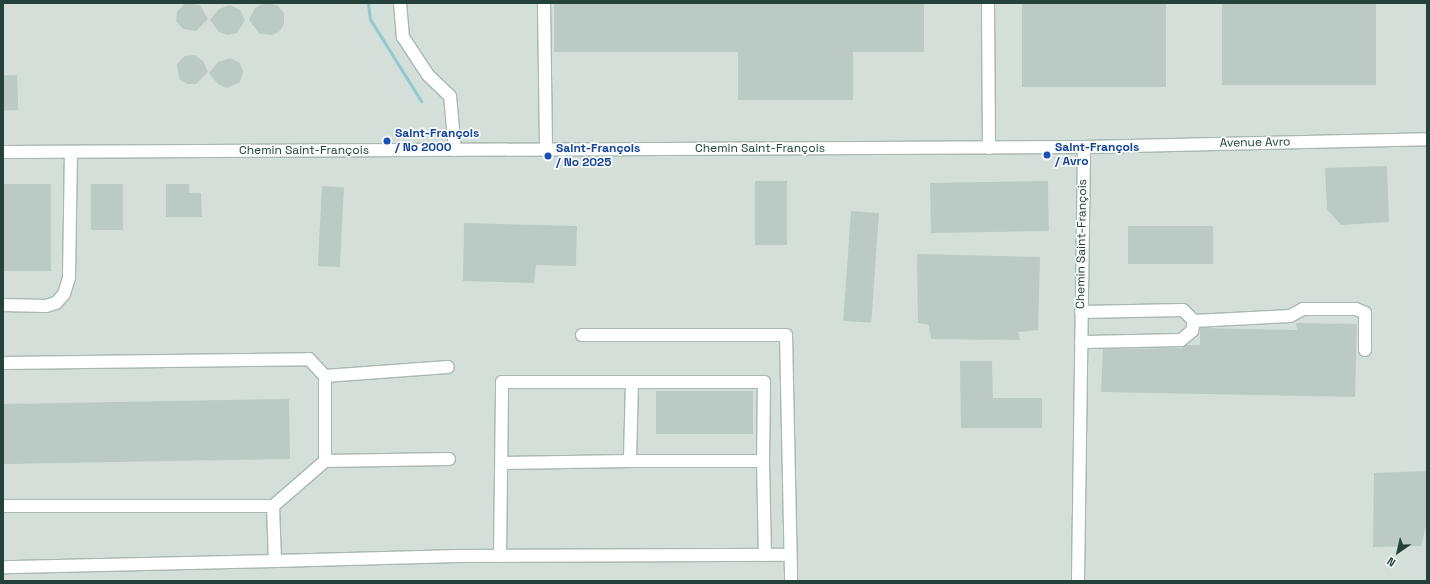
<!DOCTYPE html>
<html>
<head>
<meta charset="utf-8">
<style>
  body { margin:0 }
  #map { position:relative; width:1430px; height:584px; overflow:hidden; background:#e6efeb; font-family:"Space Grotesk",sans-serif }
  div>[style] { position:absolute }
  [style*='--x'] { left:calc(var(--x)*1px); top:calc(var(--y)*1px); width:calc(var(--w)*1px); rotate:calc(var(--a)*1deg) }
  .built>* { inset:0; background:#d4dfda; transform-origin:0 0 }
  .stream>* { height:3px; margin:-1.5px; padding:0 1.5px; transform-origin:1.5px; border-radius:1.5px; background:#8ec9d4 }
  .building>* { inset:0; background:#bbcac4; transform-origin:0 0 }
  .roads { filter:drop-shadow(1px 0 #a8b8b2) drop-shadow(-1px 0 #a8b8b2) drop-shadow(0 1px #a8b8b2) drop-shadow(0 -1px #a8b8b2) }
  .minor>* { height:12px; margin:-6px; padding:0 6px; transform-origin:6px; border-radius:6px; background:#fff }
  .dots>* { width:11px; height:11px; translate:-50% -50%; box-sizing:border-box; border:2px solid #f7fbf9; border-radius:50% }
  span { translate:-50% -50%; white-space:nowrap; text-align:center; line-height:1.15; -webkit-text-stroke:3.5px #f7fbf9; paint-order:stroke }
  .transit-label { font-size:12px; color:#164399; font-weight:700 }
  .left { translate:0 -50%; text-align:left }
  .street-label { font-size:12px; color:#24423a }
  .frame { position:absolute; inset:0; border:4px solid #24423a; pointer-events:none }
  .north { position:absolute; left:1378px; top:532px; width:40px; height:40px; -webkit-text-stroke:3px #f7fbf9; paint-order:stroke; rotate:214deg; font-size:11px; font-weight:700; line-height:16px; text-align:center; color:#24423a }
  .north::after { content:''; display:block; margin:auto; width:14px; height:18px; background:#24423a; clip-path:polygon(50% 0,100% 100%,50% 72%,0 100%) }
</style>
</head>
<body>
<div id="map">
  <div class="built">
    <div style="left:3px;top:3px;width:1424px;height:578px"></div>
  </div>
  <div class="stream">
    <div style="--x:368;--y:3;--w:16;--a:83"></div>
    <div style="--x:370;--y:19;--w:97;--a:58.1"></div>
  </div>
  <div class="building">
    <div style="clip-path:polygon(185px 3px,200px 5px,208px 19px,196px 31px,183px 29px,176px 21px,177px 12px)"></div>
    <div style="clip-path:polygon(264px 3px,277px 5px,284px 13px,284px 24px,280px 31px,272px 35px,260px 34px,249px 20px,255px 8px)"></div>
    <div style="clip-path:polygon(554px 3px,924px 3px,924px 52px,853px 52px,853px 100px,738px 100px,738px 52px,554px 52px)"></div>
    <div style="left:1022px;top:3px;width:144px;height:84px"></div>
    <div style="left:1222px;top:3px;width:154px;height:82px"></div>
    <div style="clip-path:polygon(230px 5px,240px 10px,245px 20px,237px 33px,228px 35px,219px 32px,210px 20px,219px 9px)"></div>
    <div style="clip-path:polygon(195px 55px,203px 61px,208px 72px,196px 84px,187px 84px,179px 79px,177px 64px,185px 56px)"></div>
    <div style="clip-path:polygon(230px 58px,240px 63px,243px 72px,240px 82px,227px 88px,218px 84px,209px 73px,218px 62px)"></div>
    <div style="left:17px;top:75px;width:35px;height:14px;rotate:88deg"></div>
    <div style="clip-path:polygon(1387px 166px,1389px 222px,1341px 225px,1327px 209px,1325px 168px)"></div>
    <div style="left:787px;top:181px;width:64px;height:32px;rotate:90deg"></div>
    <div style="left:1048px;top:181px;width:50px;height:118px;rotate:89deg"></div>
    <div style="left:3px;top:184px;width:48px;height:87px"></div>
    <div style="left:91px;top:184px;width:32px;height:46px"></div>
    <div style="clip-path:polygon(166px 184px,189px 184px,189px 193px,201px 193px,202px 217px,166px 217px)"></div>
    <div style="left:322px;top:186px;width:22px;height:80px;rotate:3deg"></div>
    <div style="left:851px;top:211px;width:28px;height:110px;rotate:4deg"></div>
    <div style="clip-path:polygon(464px 223px,577px 226px,576px 266px,536px 265px,534px 283px,463px 281px)"></div>
    <div style="left:1128px;top:226px;width:85px;height:38px"></div>
    <div style="clip-path:polygon(917px 254px,1040px 257px,1038px 330px,1018px 332px,1020px 340px,931px 339px,929px 325px,918px 323px)"></div>
    <div style="clip-path:polygon(1296px 323px,1357px 324px,1355px 397px,1101px 392px,1103px 349px,1181px 348px,1187px 345px,1200px 345px,1200px 328px,1297px 330px)"></div>
    <div style="clip-path:polygon(960px 361px,992px 361px,993px 398px,1042px 398px,1042px 428px,961px 428px)"></div>
    <div style="left:656px;top:391px;width:97px;height:43px"></div>
    <div style="left:289px;top:399px;width:60px;height:286px;rotate:89deg"></div>
    <div style="clip-path:polygon(1427px 471px,1427px 522px,1421px 546px,1373px 547px,1374px 473px)"></div>
  </div>
  <div class="roads">
    <div class="minor">
      <div style="--x:400;--y:3;--w:34;--a:85"></div>
      <div style="--x:403;--y:37;--w:45;--a:56.7"></div>
      <div style="--x:428;--y:75;--w:30;--a:44"></div>
      <div style="--x:450;--y:96;--w:54;--a:84.7"></div>
      <div style="--x:544;--y:3;--w:147;--a:89.2"></div>
      <div style="--x:988;--y:3;--w:145;--a:89.6"></div>
      <div style="--x:3;--y:152;--w:1081;--a:-0.27"></div>
      <div style="--x:1084;--y:147;--w:343;--a:-1.3"></div>
      <div style="--x:3;--y:305;--w:43;--a:1.3"></div>
      <div style="--x:46;--y:306;--w:10;--a:-17"></div>
      <div style="--x:56;--y:303;--w:12;--a:-48"></div>
      <div style="--x:64;--y:294;--w:17;--a:-73"></div>
      <div style="--x:69;--y:278;--w:126;--a:-89.1"></div>
      <div style="--x:1081;--y:312;--w:102;--a:-1.1"></div>
      <div style="--x:1183;--y:310;--w:16;--a:45"></div>
      <div style="--x:582;--y:335;--w:204;--a:0"></div>
      <div style="--x:786;--y:335;--w:246;--a:88.8"></div>
      <div style="--x:1081;--y:342;--w:100;--a:-1.1"></div>
      <div style="--x:1181;--y:340;--w:14;--a:-39"></div>
      <div style="--x:1192;--y:331;--w:10;--a:-79"></div>
      <div style="--x:1194;--y:321;--w:96;--a:-3"></div>
      <div style="--x:1290;--y:316;--w:15;--a:-28"></div>
      <div style="--x:1303;--y:309;--w:53;--a:0"></div>
      <div style="--x:1356;--y:309;--w:10;--a:24"></div>
      <div style="--x:1365;--y:313;--w:37;--a:90"></div>
      <div style="--x:3;--y:363;--w:306;--a:-0.7"></div>
      <div style="--x:309;--y:359;--w:23;--a:47"></div>
      <div style="--x:325;--y:376;--w:85;--a:90"></div>
      <div style="--x:325;--y:461;--w:69;--a:139.1"></div>
      <div style="--x:325;--y:376;--w:123;--a:-4.2"></div>
      <div style="--x:632;--y:382;--w:132;--a:0"></div>
      <div style="--x:764;--y:382;--w:79;--a:90.7"></div>
      <div style="--x:325;--y:461;--w:124;--a:-0.9"></div>
      <div style="--x:502;--y:463;--w:128;--a:-0.9"></div>
      <div style="--x:3;--y:506;--w:270;--a:0"></div>
      <div style="--x:273;--y:506;--w:55;--a:87.9"></div>
      <div style="--x:275;--y:561;--w:272;--a:178.7"></div>
      <div style="--x:500;--y:556;--w:174;--a:-89.3"></div>
      <div style="--x:502;--y:382;--w:130;--a:0"></div>
      <div style="--x:632;--y:382;--w:79;--a:91.5"></div>
      <div style="--x:630;--y:461;--w:133;--a:0"></div>
      <div style="--x:763;--y:461;--w:94;--a:88.8"></div>
      <div style="--x:275;--y:561;--w:183;--a:-1.6"></div>
      <div style="--x:458;--y:556;--w:332;--a:-0.2"></div>
      <div style="--x:1078;--y:581;--w:434;--a:-89.2"></div>
    </div>
  </div>
  <div class="dots">
    <div style="left:387px;top:141px;background:#1a4fb4"></div>
    <div style="left:1047px;top:155px;background:#1a4fb4"></div>
    <div style="left:548px;top:156px;background:#1a4fb4"></div>
  </div>
  <div class="transit-label">
    <span class="left" style="left:395px;top:141px">Saint-François<br>/ No 2000</span>
    <span class="left" style="left:1055px;top:155px">Saint-François<br>/ Avro</span>
    <span class="left" style="left:556px;top:156px">Saint-François<br>/ No 2025</span>
  </div>
  <div class="street-label">
    <span style="left:1255px;top:143px;rotate:-1deg">Avenue Avro</span>
    <span style="left:760px;top:149px">Chemin Saint-François</span>
    <span style="left:304px;top:151px">Chemin Saint-François</span>
    <span style="left:1082px;top:244px;rotate:-89deg">Chemin Saint-François</span>
  </div>
  <div class="frame"></div>
  <div class="north">N</div>
</div>
</body>
</html>
